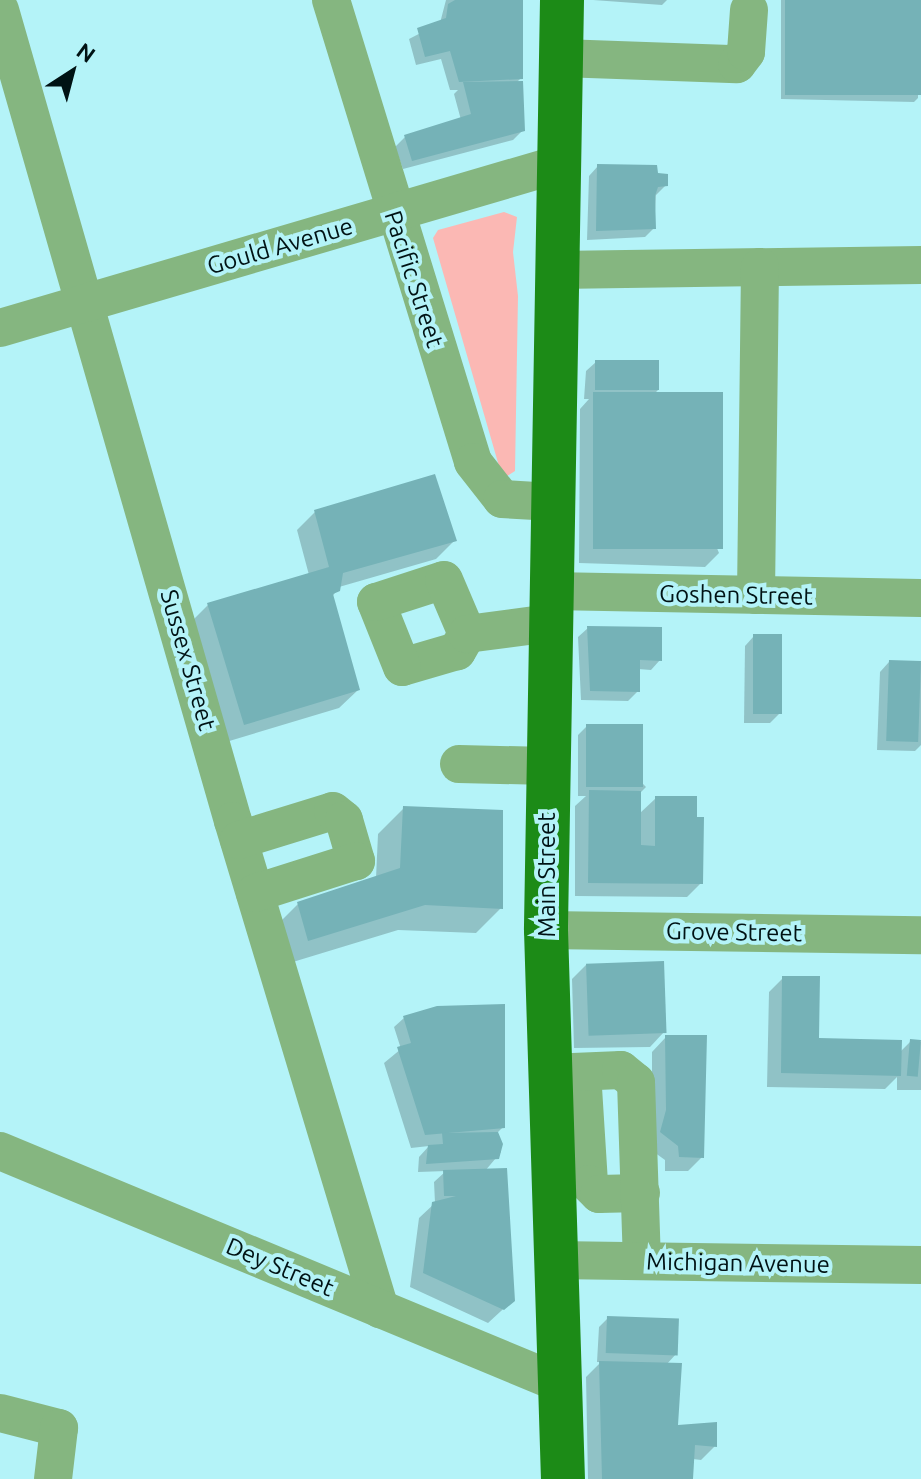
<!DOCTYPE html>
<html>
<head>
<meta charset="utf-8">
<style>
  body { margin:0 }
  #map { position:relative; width:921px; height:1479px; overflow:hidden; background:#b4f3f8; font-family:Ubuntu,sans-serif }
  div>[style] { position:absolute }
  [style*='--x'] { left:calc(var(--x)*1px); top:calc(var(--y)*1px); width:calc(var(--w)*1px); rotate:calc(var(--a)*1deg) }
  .green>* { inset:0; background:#fbb8b4 }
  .shadow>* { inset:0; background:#0003 }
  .building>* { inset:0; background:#75b2b7; transform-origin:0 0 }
  .minor>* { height:38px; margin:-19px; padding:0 19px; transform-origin:19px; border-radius:19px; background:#85b680 }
  .major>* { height:44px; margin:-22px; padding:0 22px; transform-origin:22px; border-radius:22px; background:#1c8b17 }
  span { translate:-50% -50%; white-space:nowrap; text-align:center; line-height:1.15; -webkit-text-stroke:8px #b4f3f8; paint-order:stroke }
  .street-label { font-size:24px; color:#001214 }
  .north { position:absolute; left:32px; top:32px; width:80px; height:80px; -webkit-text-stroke:6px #b4f3f8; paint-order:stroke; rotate:36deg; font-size:22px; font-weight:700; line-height:32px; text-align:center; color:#001214 }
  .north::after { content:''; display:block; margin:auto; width:28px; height:36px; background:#001214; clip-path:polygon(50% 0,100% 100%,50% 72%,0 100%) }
</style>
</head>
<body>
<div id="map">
  <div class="green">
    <div style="clip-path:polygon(504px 212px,517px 217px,513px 252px,518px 296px,515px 471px,507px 476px,501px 473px,433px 238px,438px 230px)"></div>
  </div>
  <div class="shadow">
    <div style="clip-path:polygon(446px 0,521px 0,521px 78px,515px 84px,523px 130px,513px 140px,403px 169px,395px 147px,405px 137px,461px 120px,454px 94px,458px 90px,450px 90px,441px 59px,416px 65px,409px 39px,440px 23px)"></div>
    <div style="clip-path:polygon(593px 0,667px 0,662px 5px)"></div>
    <div style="clip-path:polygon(781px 0,919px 0,918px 98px,914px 102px,781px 99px)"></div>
    <div style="clip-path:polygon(598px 166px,656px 175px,666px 185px,656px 195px,654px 228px,645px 237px,587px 240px,589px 176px)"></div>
    <div style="clip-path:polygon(596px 362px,658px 390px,653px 395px,719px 553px,705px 567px,579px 563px,580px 409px,589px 399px,584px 399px,586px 371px)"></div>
    <div style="clip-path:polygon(316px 511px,454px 541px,436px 559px,339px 587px,332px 597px,358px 690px,339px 708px,226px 742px,190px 623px,208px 605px,309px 575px,297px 530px)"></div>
    <div style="clip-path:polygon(588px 628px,660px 660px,651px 670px,638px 669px,638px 691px,628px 701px,581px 700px,578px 637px)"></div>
    <div style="clip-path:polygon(754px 636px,779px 714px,770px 723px,744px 723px,745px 646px)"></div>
    <div style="clip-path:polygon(889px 662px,921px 663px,921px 745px,915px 751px,877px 750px,880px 672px)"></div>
    <div style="clip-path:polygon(587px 726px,646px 787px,639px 794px,639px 814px,656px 798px,701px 883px,687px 897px,575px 896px,575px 806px,586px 796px,578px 796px,578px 735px)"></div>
    <div style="clip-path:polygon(404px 808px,501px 908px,476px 933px,398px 930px,283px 965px,273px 929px,298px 904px,376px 878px,378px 834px)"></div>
    <div style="clip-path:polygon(587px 964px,664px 1032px,650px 1047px,574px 1048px,572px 979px)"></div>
    <div style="clip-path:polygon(783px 978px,817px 1040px,899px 1053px,911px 1041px,921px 1042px,921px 1090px,897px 1090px,897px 1077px,885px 1089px,767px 1087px,769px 992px)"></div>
    <div style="clip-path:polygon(503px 1006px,503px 1127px,496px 1134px,501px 1152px,485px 1171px,513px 1300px,488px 1323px,410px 1287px,419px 1218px,435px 1203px,434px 1182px,446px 1171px,418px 1172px,419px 1157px,429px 1146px,411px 1148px,384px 1063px,401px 1049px,394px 1027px,404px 1018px)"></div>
    <div style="clip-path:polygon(666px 1037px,702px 1157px,688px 1171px,665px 1171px,665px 1160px,647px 1147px,652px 1125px,652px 1052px)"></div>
    <div style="clip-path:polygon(608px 1318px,677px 1353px,666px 1365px,676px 1427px,715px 1446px,701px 1460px,693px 1459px,691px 1479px,588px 1479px,586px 1377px,601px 1362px,597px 1362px,599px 1327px)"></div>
  </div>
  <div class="building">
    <div style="clip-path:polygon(455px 0,523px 0,523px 79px,459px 82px,450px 51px,425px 57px,417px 28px,446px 18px,448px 4px)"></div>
    <div style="left:785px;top:0;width:136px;height:95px"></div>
    <div style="clip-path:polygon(523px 81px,525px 131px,412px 161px,404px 135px,471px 114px,463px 82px)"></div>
    <div style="clip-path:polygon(597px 164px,657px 165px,658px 173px,668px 174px,668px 186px,658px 187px,655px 196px,656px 229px,596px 231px)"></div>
    <div style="left:595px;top:360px;width:64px;height:30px"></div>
    <div style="left:593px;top:392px;width:130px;height:157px"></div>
    <div style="clip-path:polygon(435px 474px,457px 541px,343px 573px,340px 591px,333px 594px,360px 690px,244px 725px,207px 603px,329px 567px,314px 510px)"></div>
    <div style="clip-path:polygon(587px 626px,662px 627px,662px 661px,640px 660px,640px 692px,590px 691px)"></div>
    <div style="left:753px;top:634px;width:29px;height:80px"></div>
    <div style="left:889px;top:660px;width:32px;height:81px;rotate:2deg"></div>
    <div style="left:586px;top:724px;width:57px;height:63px"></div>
    <div style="clip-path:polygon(589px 790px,641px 791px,641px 845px,655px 846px,655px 796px,697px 796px,697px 817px,704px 817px,703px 884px,588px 883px)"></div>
    <div style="clip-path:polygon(403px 806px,503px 810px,503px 909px,425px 905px,308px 941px,297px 902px,400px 868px)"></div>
    <div style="left:664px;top:961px;width:72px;height:78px;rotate:88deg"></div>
    <div style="clip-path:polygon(782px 976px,820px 976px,819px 1038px,902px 1040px,901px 1076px,781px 1073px)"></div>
    <div style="clip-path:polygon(505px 1004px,505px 1128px,425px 1135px,397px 1047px,411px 1043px,403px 1016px,437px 1006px)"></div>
    <div style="clip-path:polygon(665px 1035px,707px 1035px,704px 1158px,679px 1157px,678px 1146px,660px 1132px,666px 1110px)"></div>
    <div style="left:910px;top:1039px;width:11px;height:37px;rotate:5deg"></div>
    <div style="clip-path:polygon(498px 1132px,503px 1144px,499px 1159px,426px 1164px,428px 1145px,443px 1144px,442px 1133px)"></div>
    <div style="clip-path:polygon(507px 1168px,515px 1301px,504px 1310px,423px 1273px,432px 1202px,456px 1196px,444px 1196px,443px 1170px)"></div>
    <div style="left:607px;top:1316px;width:72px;height:37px;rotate:2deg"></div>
    <div style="clip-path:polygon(599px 1361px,682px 1363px,678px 1425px,717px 1422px,717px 1447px,695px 1445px,693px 1479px,602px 1479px)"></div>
  </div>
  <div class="minor">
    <div style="--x:331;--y:0;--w:483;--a:72.9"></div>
    <div style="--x:473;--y:462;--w:47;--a:51.9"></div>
    <div style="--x:502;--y:499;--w:51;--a:3.4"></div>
    <div style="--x:0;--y:10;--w:844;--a:73.97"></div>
    <div style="--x:233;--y:821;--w:510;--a:73.24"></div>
    <div style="--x:561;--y:58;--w:176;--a:2"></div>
    <div style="--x:737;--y:64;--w:15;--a:-53"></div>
    <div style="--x:746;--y:52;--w:42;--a:-85.9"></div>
    <div style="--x:557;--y:270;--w:364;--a:-0.8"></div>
    <div style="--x:0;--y:328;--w:583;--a:-16.35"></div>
    <div style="--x:551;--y:591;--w:370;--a:1.1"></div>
    <div style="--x:756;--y:595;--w:328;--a:-89.3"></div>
    <div style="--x:467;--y:634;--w:20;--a:120"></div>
    <div style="--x:457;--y:651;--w:57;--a:163.8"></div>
    <div style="--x:402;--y:667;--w:70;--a:-111.8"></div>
    <div style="--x:376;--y:602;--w:71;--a:-17.9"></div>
    <div style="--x:444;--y:580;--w:59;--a:66.9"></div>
    <div style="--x:467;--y:634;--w:85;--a:-7.5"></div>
    <div style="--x:459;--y:764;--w:89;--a:1.3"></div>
    <div style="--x:239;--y:840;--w:98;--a:-17.1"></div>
    <div style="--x:333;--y:811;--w:14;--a:39"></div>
    <div style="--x:344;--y:820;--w:43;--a:73.7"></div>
    <div style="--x:356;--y:861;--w:106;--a:162.4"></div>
    <div style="--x:546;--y:930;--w:375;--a:0.8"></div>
    <div style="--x:582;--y:1072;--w:112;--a:86.4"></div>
    <div style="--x:589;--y:1184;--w:14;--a:45"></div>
    <div style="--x:599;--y:1194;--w:42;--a:-1.4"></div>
    <div style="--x:549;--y:1073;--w:72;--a:-2.4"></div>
    <div style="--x:621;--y:1070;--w:19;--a:39"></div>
    <div style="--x:636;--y:1082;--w:179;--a:88.1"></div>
    <div style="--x:0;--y:1151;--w:605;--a:22.54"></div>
    <div style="--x:555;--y:1260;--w:366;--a:0.8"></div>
    <div style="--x:0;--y:1413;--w:61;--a:14.3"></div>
    <div style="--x:59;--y:1428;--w:51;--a:96.7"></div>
  </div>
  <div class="major">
    <div style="--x:562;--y:0;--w:930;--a:90.99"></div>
    <div style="--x:546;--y:930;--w:549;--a:88.23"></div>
  </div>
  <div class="street-label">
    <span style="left:280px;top:246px;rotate:-16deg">Gould Avenue</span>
    <span style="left:414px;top:279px;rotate:72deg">Pacific Street</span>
    <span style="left:736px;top:595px;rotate:1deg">Goshen Street</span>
    <span style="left:188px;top:660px;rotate:74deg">Sussex Street</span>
    <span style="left:547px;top:875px;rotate:-90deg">Main Street</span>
    <span style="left:734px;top:932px;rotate:1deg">Grove Street</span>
    <span style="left:738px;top:1263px;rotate:1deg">Michigan Avenue</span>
    <span style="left:280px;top:1267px;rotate:23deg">Dey Street</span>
  </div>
  <div class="north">N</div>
</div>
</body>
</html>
